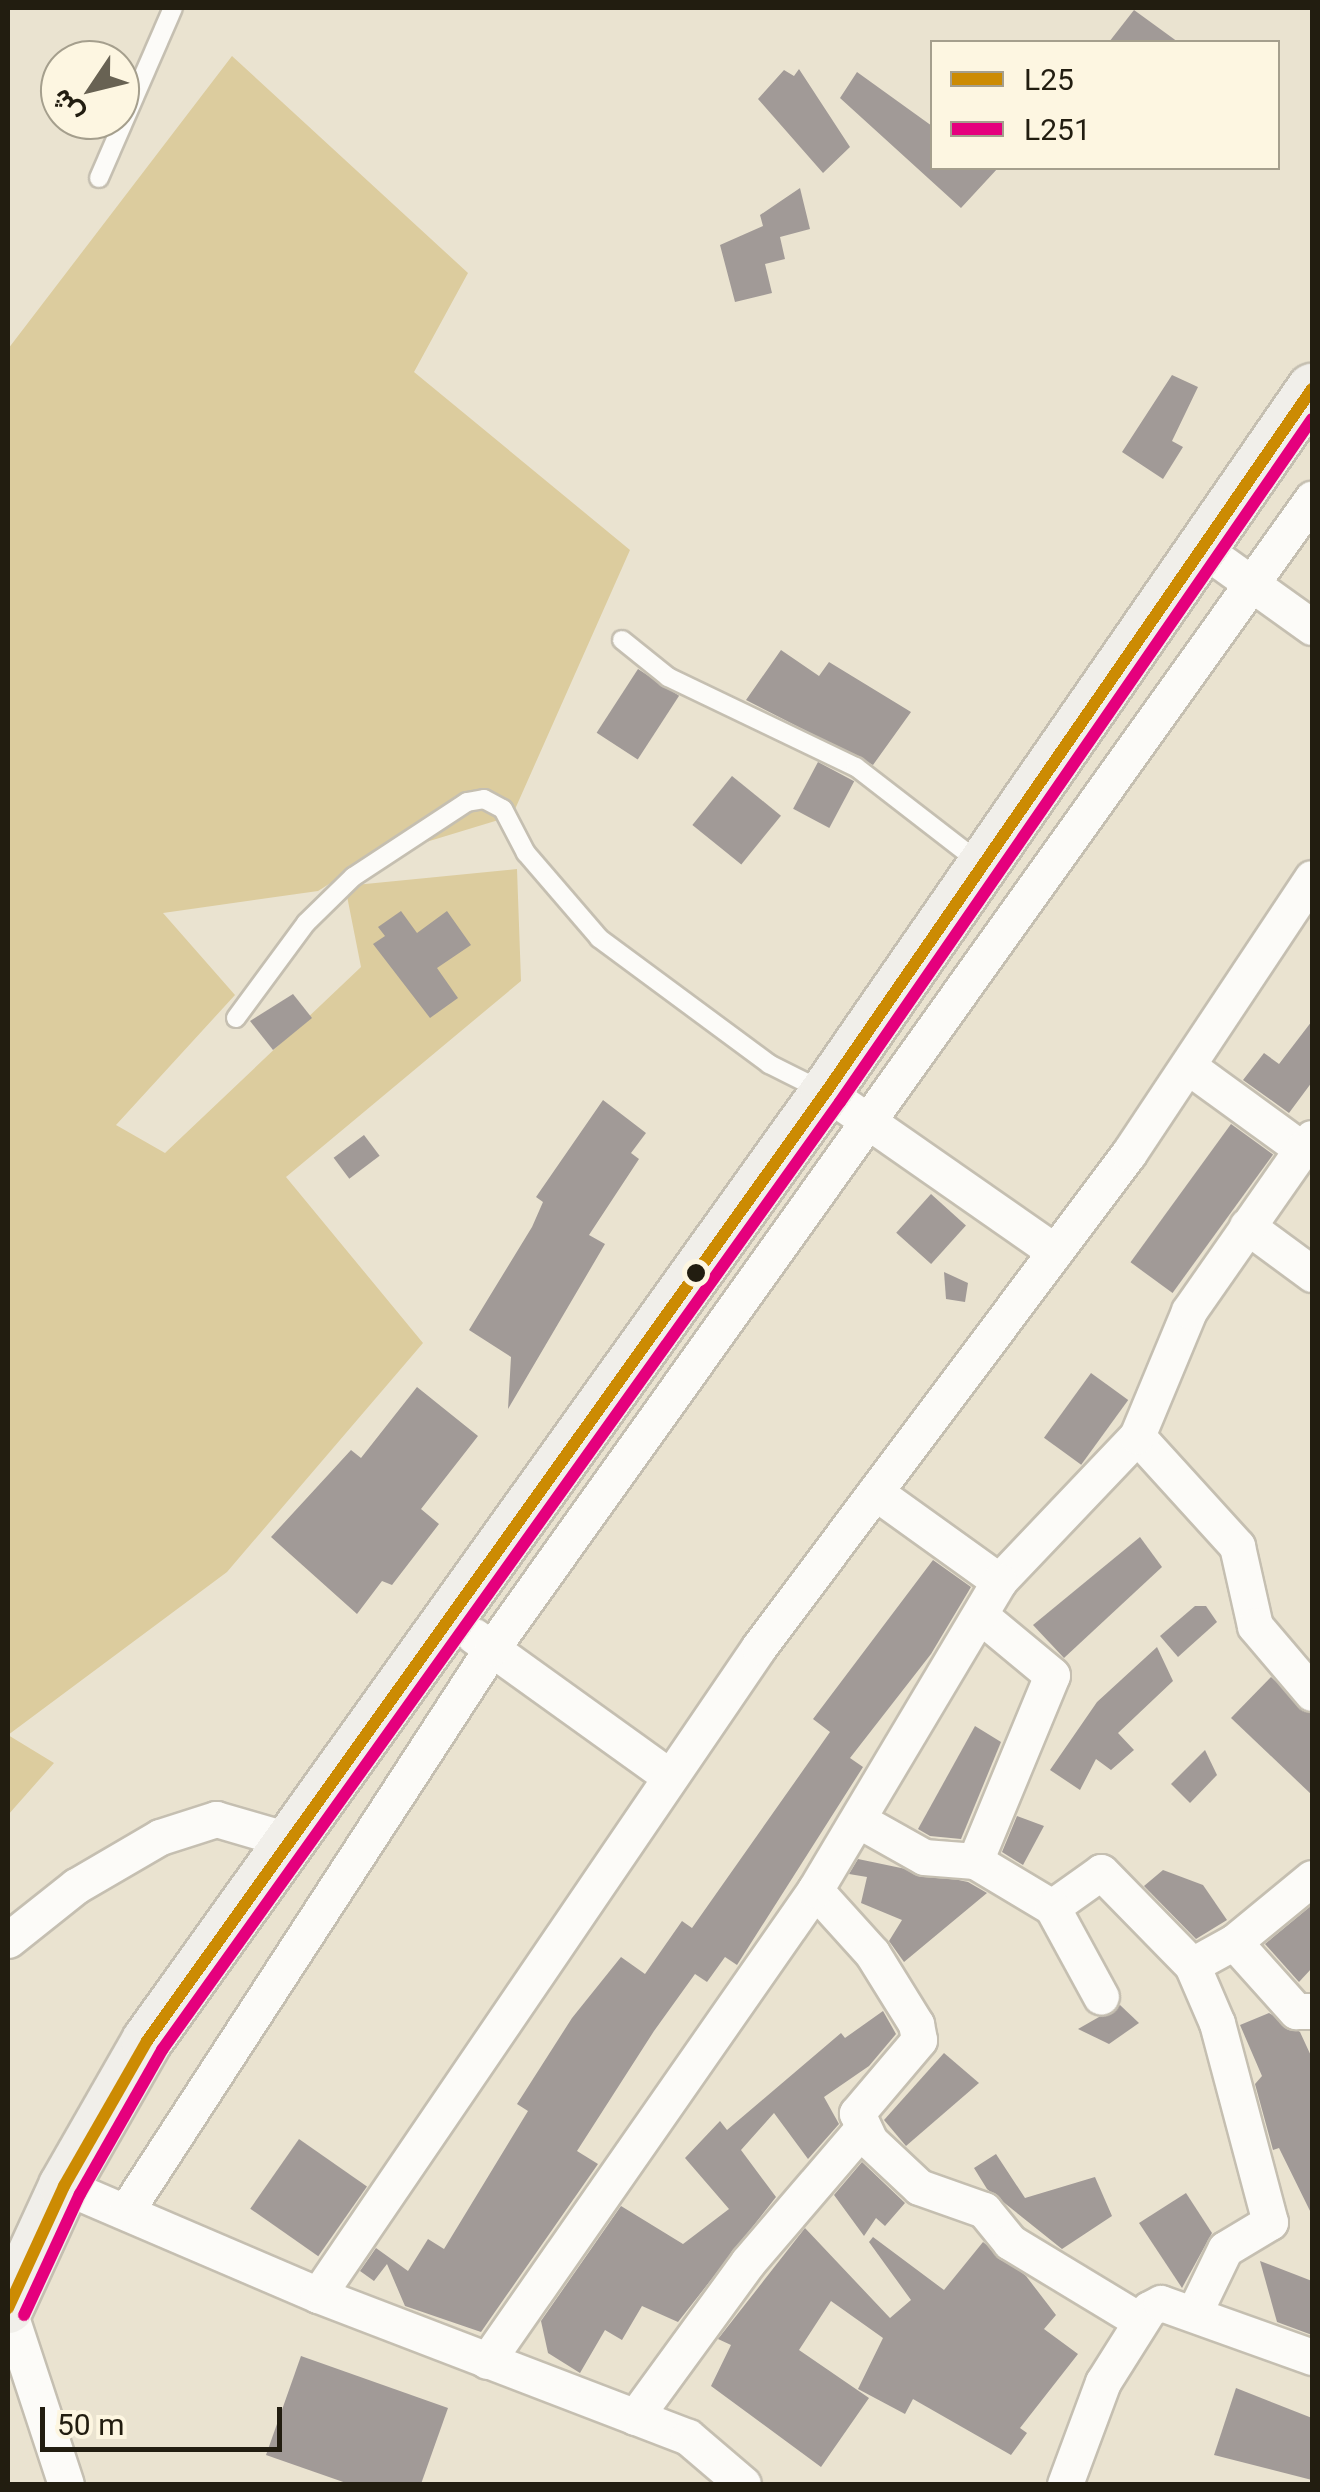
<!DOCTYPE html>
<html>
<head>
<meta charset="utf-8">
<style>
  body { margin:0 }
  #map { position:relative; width:1320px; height:2492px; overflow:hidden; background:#eae3d0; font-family:Roboto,Vazirmatn,sans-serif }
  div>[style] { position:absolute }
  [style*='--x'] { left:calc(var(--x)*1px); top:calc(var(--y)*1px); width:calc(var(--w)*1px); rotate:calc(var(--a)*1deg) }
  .forest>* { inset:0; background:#dccc9e }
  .building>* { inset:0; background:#a19a97; transform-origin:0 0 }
  .roads { filter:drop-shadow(2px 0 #c5bfb1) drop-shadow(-2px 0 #c5bfb1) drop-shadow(0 2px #c5bfb1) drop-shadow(0 -2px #c5bfb1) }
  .lane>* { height:18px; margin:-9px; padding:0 9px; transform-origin:9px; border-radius:9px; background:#fcfbf8 }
  .street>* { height:35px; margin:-17.5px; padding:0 17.5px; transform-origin:17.5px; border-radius:17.5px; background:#fcfbf8 }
  .secondary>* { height:50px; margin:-25px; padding:0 25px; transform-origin:25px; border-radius:25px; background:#f1efea }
  .bus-1>* { height:12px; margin:-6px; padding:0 6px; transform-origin:6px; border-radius:6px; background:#cc8b03 }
  .bus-2>* { height:12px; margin:-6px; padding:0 6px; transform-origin:6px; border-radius:6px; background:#e5007d }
  .dots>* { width:28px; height:28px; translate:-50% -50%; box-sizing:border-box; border:5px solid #fdf6e1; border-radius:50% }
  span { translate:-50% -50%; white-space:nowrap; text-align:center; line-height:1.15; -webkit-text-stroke:10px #fdf6e1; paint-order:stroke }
  .frame { position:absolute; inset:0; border:10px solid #221d10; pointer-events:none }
  .legend { position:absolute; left:930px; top:40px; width:350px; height:130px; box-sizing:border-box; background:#fdf6e1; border:2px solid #a59f8d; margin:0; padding:12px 18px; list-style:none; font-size:30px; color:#221d10 }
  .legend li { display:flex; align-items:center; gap:20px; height:50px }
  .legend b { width:50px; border:2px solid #a59f8d }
  .north { position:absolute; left:40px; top:40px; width:100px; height:100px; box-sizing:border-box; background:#fdf6e1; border:2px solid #a59f8d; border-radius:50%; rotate:235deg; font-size:28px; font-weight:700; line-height:40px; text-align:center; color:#221d10 }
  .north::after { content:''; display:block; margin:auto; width:35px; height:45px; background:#686253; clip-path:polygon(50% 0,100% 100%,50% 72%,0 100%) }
  .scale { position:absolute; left:40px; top:2407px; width:242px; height:45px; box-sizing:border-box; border:5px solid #221d10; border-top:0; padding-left:12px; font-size:30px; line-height:35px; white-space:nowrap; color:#221d10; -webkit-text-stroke:8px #fdf6e1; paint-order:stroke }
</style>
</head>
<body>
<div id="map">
  <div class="forest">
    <div style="clip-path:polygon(232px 56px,468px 273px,414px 372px,630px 550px,512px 816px,367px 860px,318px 891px,163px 913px,235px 995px,116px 1125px,165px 1153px,361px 967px,345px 886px,517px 869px,521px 981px,286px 1177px,423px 1343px,227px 1572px,8px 1735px,54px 1763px,8px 1815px,8px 349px)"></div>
  </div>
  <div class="building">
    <div style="clip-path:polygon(1134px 10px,1178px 42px,1109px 42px)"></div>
    <div style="clip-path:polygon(799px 69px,850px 147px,823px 173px,758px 99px,784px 70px,794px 76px)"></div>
    <div style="clip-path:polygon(857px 72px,932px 126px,932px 168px,998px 168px,961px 208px,840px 98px)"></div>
    <div style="clip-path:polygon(800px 188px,810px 229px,780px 237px,785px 259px,765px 264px,772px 293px,735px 302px,720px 245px,763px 226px,760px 215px)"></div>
    <div style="clip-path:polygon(1172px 375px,1198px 387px,1172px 441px,1183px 447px,1163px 479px,1122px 452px)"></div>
    <div style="clip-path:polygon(781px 650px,819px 676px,829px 662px,911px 712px,873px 765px,746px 700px)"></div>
    <div style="left:638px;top:669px;width:49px;height:76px;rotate:33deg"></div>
    <div style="left:818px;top:762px;width:41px;height:53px;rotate:28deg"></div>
    <div style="left:732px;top:776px;width:63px;height:63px;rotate:39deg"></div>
    <div style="clip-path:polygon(401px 911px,417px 933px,447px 911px,471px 945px,437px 968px,458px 998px,430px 1018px,373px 944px,385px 936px,378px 927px)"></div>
    <div style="clip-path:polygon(293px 994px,312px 1018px,273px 1050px,250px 1021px)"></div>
    <div style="clip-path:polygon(1312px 1021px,1312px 1082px,1289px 1113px,1243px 1080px,1264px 1053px,1279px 1064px)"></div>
    <div style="clip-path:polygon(603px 1100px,646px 1133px,631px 1153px,639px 1159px,589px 1235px,605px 1244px,508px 1409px,511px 1357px,469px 1330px,532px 1227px,543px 1202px,536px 1197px)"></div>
    <div style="left:1231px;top:1124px;width:52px;height:171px;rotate:36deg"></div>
    <div style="left:364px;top:1135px;width:26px;height:38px;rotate:53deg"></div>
    <div style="left:931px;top:1194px;width:47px;height:52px;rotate:42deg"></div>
    <div style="clip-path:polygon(944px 1272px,968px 1283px,965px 1302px,946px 1299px)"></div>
    <div style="left:1091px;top:1373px;width:46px;height:80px;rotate:36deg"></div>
    <div style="clip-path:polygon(417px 1387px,478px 1436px,421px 1509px,439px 1524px,392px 1585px,382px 1581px,357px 1614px,271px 1537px,351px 1450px,361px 1458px)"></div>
    <div style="clip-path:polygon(1140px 1537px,1162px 1567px,1064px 1658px,1033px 1625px)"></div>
    <div style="clip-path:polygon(933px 1560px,971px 1587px,931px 1654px,850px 1758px,863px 1767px,737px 1965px,725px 1957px,707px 1982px,695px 1974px,654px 2031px,577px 2151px,598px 2164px,481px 2332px,405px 2306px,387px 2264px,374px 2281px,360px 2271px,376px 2248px,408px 2271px,428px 2239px,444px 2249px,528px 2111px,517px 2104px,572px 2018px,621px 1957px,645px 1974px,682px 1921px,692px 1928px,830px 1732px,813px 1719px)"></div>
    <div style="clip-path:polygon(1195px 1606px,1206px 1606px,1217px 1622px,1178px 1657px,1160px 1636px)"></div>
    <div style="clip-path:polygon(1157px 1647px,1173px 1681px,1118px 1733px,1134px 1750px,1111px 1770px,1096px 1759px,1080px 1790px,1050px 1770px,1097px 1702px)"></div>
    <div style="clip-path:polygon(1271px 1677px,1312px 1714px,1312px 1795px,1231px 1718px)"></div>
    <div style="clip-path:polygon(975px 1726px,1001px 1742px,961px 1839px,930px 1836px,918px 1829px)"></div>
    <div style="clip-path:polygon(1205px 1750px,1217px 1775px,1190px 1803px,1171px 1784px)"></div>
    <div style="clip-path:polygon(1017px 1816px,1044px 1826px,1023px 1865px,1002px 1852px)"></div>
    <div style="clip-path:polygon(858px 1859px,968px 1882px,987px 1893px,904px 1962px,889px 1941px,902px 1920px,861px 1903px,867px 1877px,849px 1874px)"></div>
    <div style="clip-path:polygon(1163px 1870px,1203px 1885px,1227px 1920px,1196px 1939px,1144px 1886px)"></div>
    <div style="clip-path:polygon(1312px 1905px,1312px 1968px,1299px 1982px,1265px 1944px)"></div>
    <div style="clip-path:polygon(1120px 2005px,1139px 2023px,1109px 2044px,1078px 2029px)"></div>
    <div style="clip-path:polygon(883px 2011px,896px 2034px,869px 2066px,824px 2097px,839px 2124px,808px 2159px,774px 2113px,741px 2150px,776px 2197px,678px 2322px,642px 2306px,622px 2340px,605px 2330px,580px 2373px,548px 2353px,541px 2321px,621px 2206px,683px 2244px,729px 2209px,685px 2158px,720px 2121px,727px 2130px,841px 2033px,845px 2038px)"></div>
    <div style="clip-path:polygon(1269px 2013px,1300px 2032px,1312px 2058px,1312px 2215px,1279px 2148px,1273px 2150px,1255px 2084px,1262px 2076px,1240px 2025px)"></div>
    <div style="clip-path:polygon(944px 2053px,979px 2083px,906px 2146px,884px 2120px)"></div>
    <div style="left:299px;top:2139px;width:83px;height:85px;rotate:35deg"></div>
    <div style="clip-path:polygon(996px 2154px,1025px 2198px,1095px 2177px,1112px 2216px,1062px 2249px,987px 2189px,974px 2168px)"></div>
    <div style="clip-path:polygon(862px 2162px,905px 2203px,885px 2226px,876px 2218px,864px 2236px,834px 2195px)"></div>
    <div style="clip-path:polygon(1186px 2193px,1212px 2233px,1182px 2288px,1139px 2223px)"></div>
    <div style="clip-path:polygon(805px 2228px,890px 2318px,911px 2300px,869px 2242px,873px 2237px,944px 2290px,983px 2242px,1026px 2276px,1056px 2315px,1044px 2329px,1078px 2354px,1020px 2428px,1027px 2433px,1011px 2455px,913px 2399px,905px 2414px,858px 2389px,883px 2338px,831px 2301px,799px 2350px,869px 2398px,821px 2467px,711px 2386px,731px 2345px,718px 2339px)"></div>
    <div style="clip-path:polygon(1260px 2261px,1312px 2281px,1312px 2335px,1277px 2322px)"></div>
    <div style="clip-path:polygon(301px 2356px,448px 2408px,421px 2484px,349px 2484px,266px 2455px)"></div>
    <div style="clip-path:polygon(1236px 2388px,1312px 2418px,1312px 2480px,1214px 2455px)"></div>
  </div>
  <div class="roads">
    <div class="lane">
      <div style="--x:99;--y:178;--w:185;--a:-66.5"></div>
      <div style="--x:622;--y:640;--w:59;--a:38.8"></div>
      <div style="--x:668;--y:677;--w:208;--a:25.6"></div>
      <div style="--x:856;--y:767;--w:155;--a:37.7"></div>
      <div style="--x:236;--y:1018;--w:118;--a:-53.6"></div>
      <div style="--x:306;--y:923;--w:66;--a:-44.4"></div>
      <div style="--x:353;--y:877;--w:136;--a:-33.3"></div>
      <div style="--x:467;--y:802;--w:17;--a:-10"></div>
      <div style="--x:484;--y:799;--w:21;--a:28"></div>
      <div style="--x:503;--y:809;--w:50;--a:62.4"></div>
      <div style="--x:526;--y:853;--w:112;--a:49.3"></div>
      <div style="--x:599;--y:938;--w:212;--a:36.5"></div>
      <div style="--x:769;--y:1064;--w:58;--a:26.6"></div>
    </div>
    <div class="street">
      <div style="--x:1203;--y:549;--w:134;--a:35.6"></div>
      <div style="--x:1189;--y:1067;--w:140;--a:36"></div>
      <div style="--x:1302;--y:1149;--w:15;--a:-48"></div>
      <div style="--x:826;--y:1092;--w:279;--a:34.9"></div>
      <div style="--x:1247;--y:1226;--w:81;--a:36.4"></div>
      <div style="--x:1137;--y:1436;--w:149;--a:47.7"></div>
      <div style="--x:1237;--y:1546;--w:82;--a:77.3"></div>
      <div style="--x:1255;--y:1626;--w:88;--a:49.6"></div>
      <div style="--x:875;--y:1492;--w:153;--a:35.7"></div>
      <div style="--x:999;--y:1581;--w:200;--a:-46.4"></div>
      <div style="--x:1137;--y:1436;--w:135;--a:-67.4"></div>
      <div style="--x:1189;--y:1311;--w:198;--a:-55.1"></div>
      <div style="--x:474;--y:1636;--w:241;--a:35.7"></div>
      <div style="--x:860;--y:1821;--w:73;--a:29.4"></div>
      <div style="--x:924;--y:1857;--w:51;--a:4.5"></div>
      <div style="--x:975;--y:1861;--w:90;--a:30.9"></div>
      <div style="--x:1052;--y:1907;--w:60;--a:-35.5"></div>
      <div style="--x:1101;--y:1872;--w:130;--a:45.6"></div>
      <div style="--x:1192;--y:1965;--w:48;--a:-28.7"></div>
      <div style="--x:1234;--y:1942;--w:93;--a:48.1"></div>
      <div style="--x:1296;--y:2011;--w:16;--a:0"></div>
      <div style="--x:975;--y:1861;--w:201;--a:-67.5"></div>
      <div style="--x:1052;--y:1675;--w:92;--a:-140.3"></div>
      <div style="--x:815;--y:1890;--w:85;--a:47.9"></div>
      <div style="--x:872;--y:1953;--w:84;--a:58.2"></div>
      <div style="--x:916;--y:2024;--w:16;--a:79"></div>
      <div style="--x:919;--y:2040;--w:96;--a:130.3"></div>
      <div style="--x:857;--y:2113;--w:31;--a:65"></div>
      <div style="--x:870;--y:2141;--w:67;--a:43.2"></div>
      <div style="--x:919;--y:2187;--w:69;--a:19.5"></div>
      <div style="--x:984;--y:2210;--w:41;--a:50.9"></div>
      <div style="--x:1010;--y:2242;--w:149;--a:31.2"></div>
      <div style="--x:1052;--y:1907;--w:102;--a:61.4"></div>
      <div style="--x:8;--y:1940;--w:87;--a:-38.5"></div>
      <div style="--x:76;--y:1886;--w:97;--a:-30.3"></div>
      <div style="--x:160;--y:1837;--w:59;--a:-17.8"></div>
      <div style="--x:216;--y:1819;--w:72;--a:16.2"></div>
      <div style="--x:1234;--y:1942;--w:101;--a:-39.4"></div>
      <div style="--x:1192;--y:1965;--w:63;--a:66.7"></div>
      <div style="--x:1217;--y:2023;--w:206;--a:75.1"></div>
      <div style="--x:1270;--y:2222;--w:52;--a:149"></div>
      <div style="--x:1225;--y:2249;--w:71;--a:115.8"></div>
      <div style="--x:64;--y:2186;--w:276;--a:23.2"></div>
      <div style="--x:318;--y:2295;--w:396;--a:21"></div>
      <div style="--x:688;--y:2437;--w:72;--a:40.5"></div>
      <div style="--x:126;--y:2211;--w:672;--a:-56.97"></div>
      <div style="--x:492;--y:1648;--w:1412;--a:-54.49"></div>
      <div style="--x:318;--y:2295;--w:784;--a:-55.76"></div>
      <div style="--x:759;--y:1647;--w:617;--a:-53.17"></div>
      <div style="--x:1129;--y:1153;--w:330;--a:-56.4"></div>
      <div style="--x:8;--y:2308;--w:185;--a:71.8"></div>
      <div style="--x:487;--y:2361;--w:574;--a:-55.15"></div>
      <div style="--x:815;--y:1890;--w:360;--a:-59.2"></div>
      <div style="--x:635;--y:2417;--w:192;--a:-53.9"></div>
      <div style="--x:748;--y:2262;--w:175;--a:-49.4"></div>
      <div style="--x:1065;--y:2484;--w:109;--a:-69.6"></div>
      <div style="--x:1103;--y:2382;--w:86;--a:-57.8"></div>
      <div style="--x:1149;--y:2309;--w:13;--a:-27"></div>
      <div style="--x:1161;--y:2303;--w:160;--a:19.7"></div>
    </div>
    <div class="secondary">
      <div style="--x:8;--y:2308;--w:134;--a:-65.3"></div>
      <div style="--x:64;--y:2186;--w:167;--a:-60.2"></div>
      <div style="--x:147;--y:2041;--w:1167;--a:-54.42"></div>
      <div style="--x:826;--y:1092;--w:855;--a:-55.34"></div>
    </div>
  </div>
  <div class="bus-1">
    <div style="--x:8;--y:2308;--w:134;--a:-65.3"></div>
    <div style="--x:64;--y:2186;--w:167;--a:-60.2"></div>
    <div style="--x:147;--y:2041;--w:1167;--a:-54.42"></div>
    <div style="--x:826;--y:1092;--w:855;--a:-55.34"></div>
  </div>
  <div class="bus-2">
    <div style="--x:24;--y:2315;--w:133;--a:-65.2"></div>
    <div style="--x:80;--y:2194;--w:166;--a:-60.3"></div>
    <div style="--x:162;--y:2050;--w:1165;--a:-54.43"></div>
    <div style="--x:840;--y:1102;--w:830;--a:-55.35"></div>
  </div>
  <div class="dots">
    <div style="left:696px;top:1273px;background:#221d10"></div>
  </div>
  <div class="frame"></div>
  <ul class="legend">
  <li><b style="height:12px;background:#cc8b03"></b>L25</li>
  <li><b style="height:12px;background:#e5007d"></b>L251</li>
  </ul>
  <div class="north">ش</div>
  <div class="scale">50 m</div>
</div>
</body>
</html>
